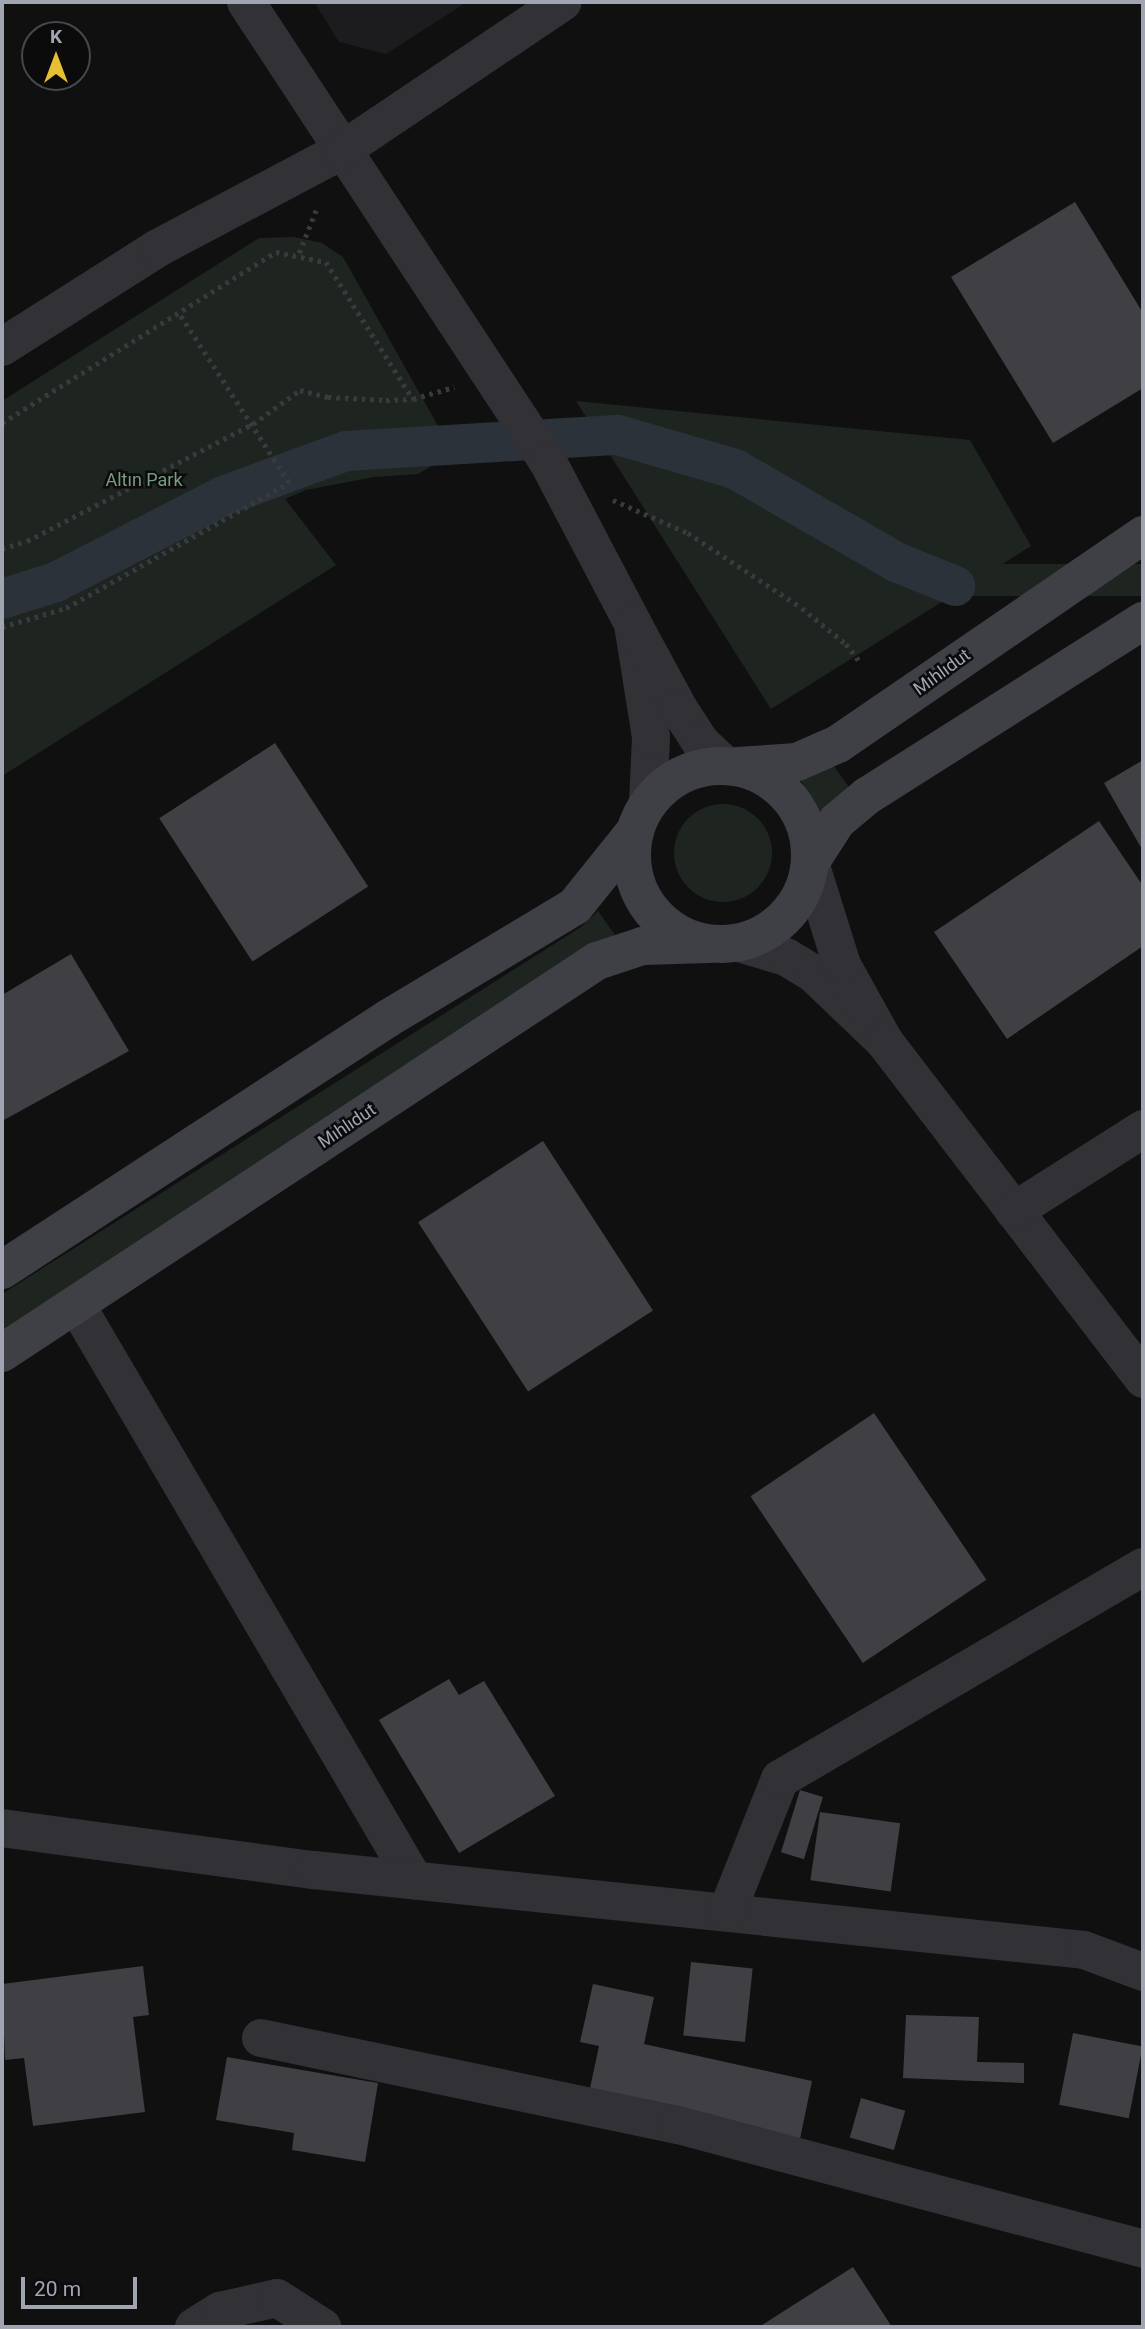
<!DOCTYPE html>
<html>
<head>
<meta charset="utf-8">
<style>
  body { margin:0 }
  #map { position:relative; width:1145px; height:2329px; overflow:hidden; background:#101011; font-family:Roboto,sans-serif }
  div>[style] { position:absolute }
  [style*='--x'] { left:calc(var(--x)*1px); top:calc(var(--y)*1px); width:calc(var(--w)*1px); rotate:calc(var(--a)*1deg) }
  .built>* { inset:0; background:#1c1c1e }
  .green>* { inset:0; background:#1e2520; transform-origin:0 0 }
  .round { border-radius:50% }
  .canal>* { height:40px; margin:-20px; padding:0 20px; transform-origin:20px; border-radius:20px; background:#2c323a }
  .building>* { inset:0; background:#3f3f44; transform-origin:0 0 }
  .path>* { height:4.5px; margin-top:-2.25px; transform-origin:0; background:repeating-linear-gradient(90deg,#393a3e 0 3.5px,transparent 0 8.5px) }
  .minor>* { height:38px; margin:-19px; padding:0 19px; transform-origin:19px; border-radius:19px; background:#313136 }
  .secondary>* { height:38px; margin:-19px; padding:0 19px; transform-origin:19px; border-radius:19px; background:#3f4045 }
  .secondary>.ring { margin:-19px; padding:0; box-sizing:content-box; background:none; border:38px solid #3f4045; border-radius:50% }
  span { translate:-50% -50%; white-space:nowrap; text-align:center; line-height:1.15; -webkit-text-stroke:5px #0b0b0c; paint-order:stroke }
  .park-label { font-size:18px; color:#799b7f }
  .street-label { font-size:18px; color:#a1a4b1 }
  .frame { position:absolute; inset:0; border:4px solid #a1a4b1; pointer-events:none }
  .north { position:absolute; left:21px; top:21px; width:70px; height:70px; box-sizing:border-box; background:#0b0b0c; border:2px solid #47484e; border-radius:50%; rotate:0deg; font-size:19px; font-weight:700; line-height:28px; text-align:center; color:#a1a4b1 }
  .north::after { content:''; display:block; margin:auto; width:24px; height:32px; background:#e6bf32; clip-path:polygon(50% 0,100% 100%,50% 72%,0 100%) }
  .scale { position:absolute; left:21px; top:2277px; width:116px; height:32px; box-sizing:border-box; border:4px solid #a1a4b1; border-top:0; padding-left:9px; font-size:21px; line-height:24px; white-space:nowrap; color:#a1a4b1; -webkit-text-stroke:5px #0b0b0c; paint-order:stroke }
</style>
</head>
<body>
<div id="map">
  <div class="built">
    <div style="clip-path:polygon(314px 2px,467px 2px,386px 54px,339px 42px)"></div>
  </div>
  <div class="green">
    <div style="clip-path:polygon(295px 237px,322px 243px,343px 257px,442px 433px,442px 449px,432px 466px,418px 474px,374px 477px,306px 490px,285px 499px,336px 565px,2px 776px,2px 401px,259px 238px)"></div>
    <div style="clip-path:polygon(576px 401px,970px 440px,1031px 546px,771px 709px)"></div>
    <div style="left:1143px;top:564px;width:32px;height:349px;rotate:90deg"></div>
    <div style="clip-path:polygon(833px 765px,851px 790px,819px 816px,799px 777px)"></div>
    <div class="round" style="left:674px;top:804px;width:98px;height:98px"></div>
    <div style="clip-path:polygon(598px 911px,617px 938px,2px 1331px,2px 1294px,581px 927px)"></div>
  </div>
  <div class="canal">
    <div style="--x:2;--y:599;--w:57;--a:-17.5"></div>
    <div style="--x:56;--y:582;--w:188;--a:-27.2"></div>
    <div style="--x:223;--y:496;--w:131;--a:-20.1"></div>
    <div style="--x:346;--y:451;--w:272;--a:-3.4"></div>
    <div style="--x:618;--y:435;--w:122;--a:16.2"></div>
    <div style="--x:735;--y:469;--w:186;--a:30"></div>
    <div style="--x:896;--y:562;--w:64;--a:22.1"></div>
  </div>
  <div class="building">
    <div style="clip-path:polygon(1075px 202px,1143px 313px,1143px 388px,1053px 443px,951px 277px)"></div>
    <div style="left:275px;top:743px;width:171px;height:138px;rotate:57deg"></div>
    <div style="clip-path:polygon(1143px 760px,1143px 851px,1104px 783px)"></div>
    <div style="clip-path:polygon(1099px 821px,1143px 886px,1143px 946px,1007px 1039px,934px 932px)"></div>
    <div style="clip-path:polygon(71px 954px,129px 1051px,4px 1120px,2px 995px)"></div>
    <div style="left:543px;top:1141px;width:202px;height:149px;rotate:57deg"></div>
    <div style="left:874px;top:1413px;width:201px;height:149px;rotate:56deg"></div>
    <div style="clip-path:polygon(449px 1679px,459px 1695px,484px 1681px,555px 1796px,459px 1853px,379px 1720px)"></div>
    <div style="left:800px;top:1790px;width:24px;height:65px;rotate:17deg"></div>
    <div style="left:820px;top:1812px;width:81px;height:69px;rotate:8deg"></div>
    <div style="left:691px;top:1962px;width:62px;height:74px;rotate:6deg"></div>
    <div style="clip-path:polygon(143px 1966px,149px 2015px,133px 2017px,145px 2112px,33px 2126px,24px 2058px,5px 2060px,2px 1984px)"></div>
    <div style="clip-path:polygon(593px 1984px,654px 1997px,644px 2044px,812px 2081px,800px 2139px,589px 2093px,599px 2046px,580px 2042px)"></div>
    <div style="clip-path:polygon(906px 2015px,979px 2017px,977px 2062px,1024px 2063px,1024px 2083px,903px 2078px)"></div>
    <div style="left:1073px;top:2033px;width:71px;height:73px;rotate:11deg"></div>
    <div style="clip-path:polygon(227px 2057px,378px 2083px,365px 2162px,292px 2150px,294px 2133px,216px 2120px)"></div>
    <div style="left:861px;top:2098px;width:46px;height:41px;rotate:16deg"></div>
    <div style="clip-path:polygon(853px 2267px,892px 2327px,759px 2327px)"></div>
  </div>
  <div class="path">
    <div style="--x:299;--y:253;--w:46;--a:-68.4"></div>
    <div style="--x:2;--y:423;--w:323;--a:-32"></div>
    <div style="--x:276;--y:252;--w:51;--a:11.3"></div>
    <div style="--x:326;--y:262;--w:162;--a:57.6"></div>
    <div style="--x:613;--y:500;--w:82;--a:23.7"></div>
    <div style="--x:688;--y:533;--w:136;--a:33.3"></div>
    <div style="--x:802;--y:608;--w:57;--a:39.3"></div>
    <div style="--x:846;--y:644;--w:23;--a:52"></div>
    <div style="--x:2;--y:549;--w:26;--a:-18"></div>
    <div style="--x:27;--y:541;--w:254;--a:-27.4"></div>
    <div style="--x:253;--y:424;--w:58;--a:-35.9"></div>
    <div style="--x:300;--y:390;--w:29;--a:14"></div>
    <div style="--x:328;--y:397;--w:58;--a:3"></div>
    <div style="--x:386;--y:400;--w:27;--a:-2"></div>
    <div style="--x:413;--y:399;--w:43;--a:-16.3"></div>
    <div style="--x:2;--y:627;--w:67;--a:-16.5"></div>
    <div style="--x:66;--y:608;--w:256;--a:-29.3"></div>
    <div style="--x:289;--y:483;--w:204;--a:-123"></div>
  </div>
  <div class="minor">
    <div style="--x:246;--y:2;--w:550;--a:56.71"></div>
    <div style="--x:548;--y:462;--w:183;--a:62.3"></div>
    <div style="--x:2;--y:347;--w:185;--a:-32.4"></div>
    <div style="--x:158;--y:248;--w:207;--a:-27.9"></div>
    <div style="--x:341;--y:151;--w:267;--a:-33.9"></div>
    <div style="--x:648;--y:803;--w:66;--a:-87.4"></div>
    <div style="--x:651;--y:737;--w:114;--a:-99.1"></div>
    <div style="--x:633;--y:624;--w:97;--a:61.6"></div>
    <div style="--x:679;--y:709;--w:40;--a:57.1"></div>
    <div style="--x:701;--y:743;--w:34;--a:43"></div>
    <div style="--x:739;--y:943;--w:49;--a:16.6"></div>
    <div style="--x:786;--y:957;--w:33;--a:31"></div>
    <div style="--x:814;--y:974;--w:97;--a:43.7"></div>
    <div style="--x:884;--y:1041;--w:87;--a:-118.9"></div>
    <div style="--x:842;--y:965;--w:107;--a:-107.4"></div>
    <div style="--x:884;--y:1041;--w:426;--a:52.5"></div>
    <div style="--x:1014;--y:1211;--w:153;--a:-32.4"></div>
    <div style="--x:77;--y:1306;--w:666;--a:59.58"></div>
    <div style="--x:2;--y:1828;--w:315;--a:7.7"></div>
    <div style="--x:314;--y:1870;--w:774;--a:5.93"></div>
    <div style="--x:1084;--y:1950;--w:63;--a:20.4"></div>
    <div style="--x:727;--y:1912;--w:143;--a:-68.3"></div>
    <div style="--x:780;--y:1779;--w:420;--a:-30.3"></div>
    <div style="--x:261;--y:2038;--w:426;--a:11.8"></div>
    <div style="--x:678;--y:2125;--w:481;--a:14.9"></div>
    <div style="--x:194;--y:2327;--w:31;--a:-32"></div>
    <div style="--x:220;--y:2311;--w:58;--a:-12.8"></div>
    <div style="--x:277;--y:2298;--w:54;--a:32.8"></div>
  </div>
  <div class="secondary">
    <div style="--x:738;--y:766;--w:59;--a:-3.9"></div>
    <div style="--x:797;--y:762;--w:45;--a:-23.7"></div>
    <div style="--x:838;--y:744;--w:370;--a:-34.4"></div>
    <div class="ring" style="left:632px;top:766px;width:140px;height:140px"></div>
    <div style="--x:810;--y:863;--w:50;--a:-57.3"></div>
    <div style="--x:837;--y:821;--w:39;--a:-40"></div>
    <div style="--x:867;--y:796;--w:327;--a:-32.4"></div>
    <div style="--x:2;--y:1270;--w:460;--a:-33.1"></div>
    <div style="--x:387;--y:1019;--w:219;--a:-31"></div>
    <div style="--x:575;--y:906;--w:96;--a:-51.3"></div>
    <div style="--x:2;--y:1353;--w:713;--a:-33.38"></div>
    <div style="--x:597;--y:961;--w:47;--a:-18.4"></div>
    <div style="--x:642;--y:946;--w:67;--a:-1.7"></div>
  </div>
  <div class="park-label">
    <span style="left:144px;top:480px">Altın Park</span>
  </div>
  <div class="street-label">
    <span style="left:942px;top:672px;rotate:-36deg">Mıhlıdut</span>
    <span style="left:347px;top:1126px;rotate:-34deg">Mıhlıdut</span>
  </div>
  <div class="frame"></div>
  <div class="north">K</div>
  <div class="scale">20 m</div>
</div>
</body>
</html>
